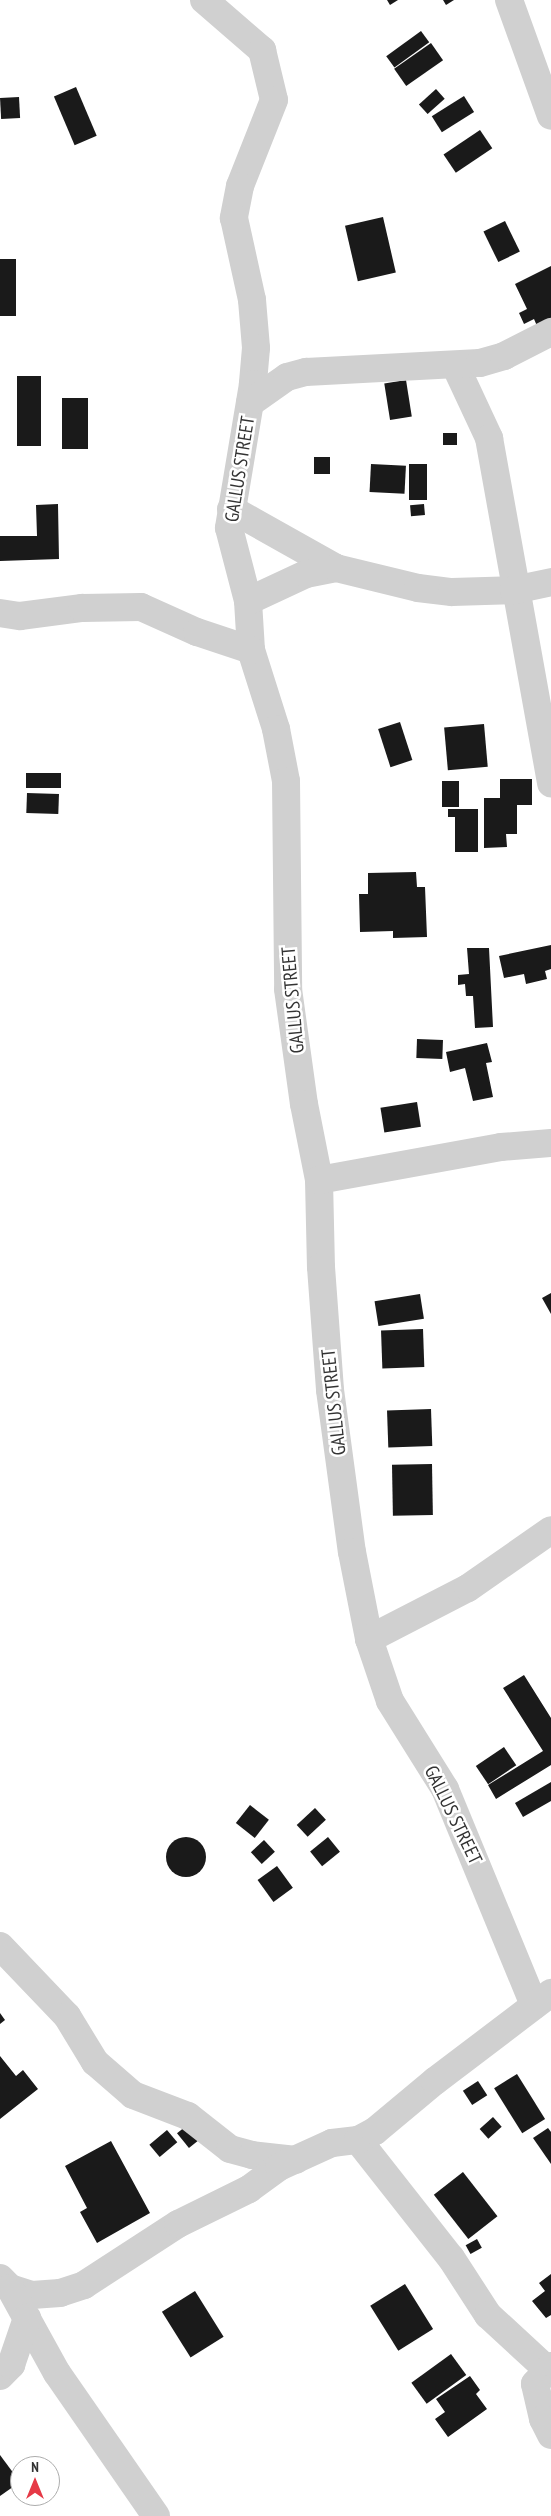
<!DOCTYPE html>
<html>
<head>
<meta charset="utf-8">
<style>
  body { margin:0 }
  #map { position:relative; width:551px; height:2516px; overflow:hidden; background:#fff; font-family:"PT Sans Narrow",sans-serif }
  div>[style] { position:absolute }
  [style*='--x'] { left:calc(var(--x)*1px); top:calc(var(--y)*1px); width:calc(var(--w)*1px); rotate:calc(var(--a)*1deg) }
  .building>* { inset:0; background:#1a1a1a; transform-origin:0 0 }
  .round { border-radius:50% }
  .minor>* { height:28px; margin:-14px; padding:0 14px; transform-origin:14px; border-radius:14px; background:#d0d0d0 }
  span { translate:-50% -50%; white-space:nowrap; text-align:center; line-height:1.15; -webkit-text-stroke:5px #fff; paint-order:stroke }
  .street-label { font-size:19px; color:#333 }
  .north { position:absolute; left:10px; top:2456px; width:50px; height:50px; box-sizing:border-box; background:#fff; border:1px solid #adadad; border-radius:50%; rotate:0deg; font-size:14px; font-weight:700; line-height:20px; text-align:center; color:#333 }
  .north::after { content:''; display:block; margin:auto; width:18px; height:22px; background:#e63946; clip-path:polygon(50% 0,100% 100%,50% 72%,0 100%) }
</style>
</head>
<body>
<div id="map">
  <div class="building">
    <div style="clip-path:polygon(387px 0,398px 0,390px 5px)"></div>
    <div style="clip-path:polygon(443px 0,454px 0,446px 5px)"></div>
    <div style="left:421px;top:31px;width:14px;height:43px;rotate:54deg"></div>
    <div style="left:431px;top:43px;width:21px;height:45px;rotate:55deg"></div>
    <div style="left:76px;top:87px;width:53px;height:24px;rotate:67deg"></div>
    <div style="left:436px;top:89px;width:13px;height:23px;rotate:48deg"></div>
    <div style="left:464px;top:96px;width:19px;height:38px;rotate:58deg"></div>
    <div style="left:19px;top:97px;width:21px;height:19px;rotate:87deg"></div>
    <div style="left:480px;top:130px;width:22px;height:44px;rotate:56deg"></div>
    <div style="left:383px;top:217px;width:57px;height:39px;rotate:77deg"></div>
    <div style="left:505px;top:221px;width:34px;height:24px;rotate:64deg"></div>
    <div style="left:0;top:259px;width:16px;height:57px"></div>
    <div style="clip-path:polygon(551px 266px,551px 328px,540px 333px,534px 319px,524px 324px,519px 313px,527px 309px,515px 284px)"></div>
    <div style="left:17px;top:376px;width:24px;height:70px"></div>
    <div style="left:406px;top:380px;width:37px;height:22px;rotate:81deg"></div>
    <div style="left:62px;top:398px;width:26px;height:51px"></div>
    <div style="left:443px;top:433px;width:14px;height:12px"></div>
    <div style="left:314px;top:457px;width:16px;height:17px"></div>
    <div style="left:371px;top:464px;width:35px;height:28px;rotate:3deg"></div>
    <div style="left:409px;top:464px;width:18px;height:36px"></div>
    <div style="clip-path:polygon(58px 504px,59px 559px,0 561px,0 536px,37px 536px,36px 505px)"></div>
    <div style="left:424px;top:504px;width:11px;height:14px;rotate:85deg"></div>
    <div style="left:400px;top:722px;width:40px;height:23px;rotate:72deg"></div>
    <div style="left:484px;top:724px;width:43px;height:40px;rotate:85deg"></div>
    <div style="left:26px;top:773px;width:35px;height:15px"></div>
    <div style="clip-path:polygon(500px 779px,532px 779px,532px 805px,517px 805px,517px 834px,506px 834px,507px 847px,484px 848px,484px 798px,500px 798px)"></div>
    <div style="left:442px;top:781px;width:17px;height:26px"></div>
    <div style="left:27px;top:793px;width:32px;height:20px;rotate:2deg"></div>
    <div style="clip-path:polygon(448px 809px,478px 809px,478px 852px,455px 852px,455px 817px,448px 817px)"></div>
    <div style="clip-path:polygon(416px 872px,417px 887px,425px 887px,427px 937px,393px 938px,393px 931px,360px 932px,359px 894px,368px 894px,368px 873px)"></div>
    <div style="clip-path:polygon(551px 945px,551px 969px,545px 971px,547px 979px,526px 984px,524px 974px,504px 978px,499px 956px)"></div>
    <div style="clip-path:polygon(467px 948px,489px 948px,493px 1027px,475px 1028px,473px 996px,466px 996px,465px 984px,458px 985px,458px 975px,469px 974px)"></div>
    <div style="left:417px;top:1039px;width:26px;height:19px;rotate:2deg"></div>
    <div style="clip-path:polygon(487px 1043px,492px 1062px,486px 1063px,493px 1097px,473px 1101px,465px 1068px,450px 1072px,446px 1052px)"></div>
    <div style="left:417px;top:1102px;width:25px;height:37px;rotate:81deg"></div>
    <div style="clip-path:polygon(551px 1293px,551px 1314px,542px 1298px)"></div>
    <div style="left:420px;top:1294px;width:25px;height:46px;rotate:81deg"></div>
    <div style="left:423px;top:1329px;width:38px;height:42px;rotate:88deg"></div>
    <div style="left:431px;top:1409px;width:37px;height:44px;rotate:88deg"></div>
    <div style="left:432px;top:1464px;width:51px;height:40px;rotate:89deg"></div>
    <div style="clip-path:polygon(524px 1675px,551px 1718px,551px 1765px,496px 1799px,488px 1785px,543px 1751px,503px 1688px)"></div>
    <div style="left:504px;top:1747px;width:22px;height:34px;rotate:56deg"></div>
    <div style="clip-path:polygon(551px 1782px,551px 1801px,523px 1817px,515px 1803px)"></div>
    <div style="left:250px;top:1805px;width:24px;height:23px;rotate:38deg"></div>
    <div style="left:315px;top:1808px;width:16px;height:25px;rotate:47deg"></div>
    <div style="left:328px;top:1837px;width:19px;height:23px;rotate:51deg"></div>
    <div class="round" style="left:166px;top:1837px;width:40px;height:40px"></div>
    <div style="left:264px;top:1840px;width:16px;height:18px;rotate:47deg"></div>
    <div style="left:277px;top:1866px;width:27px;height:24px;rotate:54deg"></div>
    <div style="clip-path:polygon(0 2013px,5px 2020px,0 2024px)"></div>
    <div style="clip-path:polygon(0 2056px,16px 2076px,23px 2070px,38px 2089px,0 2119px)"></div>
    <div style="left:517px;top:2074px;width:53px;height:27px;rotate:58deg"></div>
    <div style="left:478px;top:2081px;width:17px;height:18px;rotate:57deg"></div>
    <div style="left:493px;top:2117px;width:13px;height:18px;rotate:48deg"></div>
    <div style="left:191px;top:2122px;width:19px;height:18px;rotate:51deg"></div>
    <div style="clip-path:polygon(548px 2128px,551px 2132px,551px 2164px,533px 2138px)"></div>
    <div style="left:167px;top:2130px;width:16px;height:23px;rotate:50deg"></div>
    <div style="clip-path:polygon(111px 2141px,150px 2213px,97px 2243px,80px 2212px,87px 2208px,65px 2166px)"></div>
    <div style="left:463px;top:2172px;width:56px;height:37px;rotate:52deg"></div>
    <div style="left:477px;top:2239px;width:10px;height:13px;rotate:61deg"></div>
    <div style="clip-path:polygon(551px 2274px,551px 2315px,546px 2318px,532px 2301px,545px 2291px,539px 2283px)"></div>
    <div style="left:405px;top:2284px;width:53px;height:41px;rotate:58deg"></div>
    <div style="left:195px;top:2291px;width:54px;height:39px;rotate:58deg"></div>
    <div style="left:451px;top:2354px;width:26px;height:49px;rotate:54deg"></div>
    <div style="clip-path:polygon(470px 2376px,480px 2390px,476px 2394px,487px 2409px,448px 2437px,435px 2419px,445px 2412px,436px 2399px)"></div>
    <div style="clip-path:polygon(0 2455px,20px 2482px,0 2496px)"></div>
  </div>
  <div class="minor">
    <div style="--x:204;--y:0;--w:77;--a:40.8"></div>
    <div style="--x:262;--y:50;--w:51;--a:76.5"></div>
    <div style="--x:274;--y:100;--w:92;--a:111.6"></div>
    <div style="--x:240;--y:186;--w:33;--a:101"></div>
    <div style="--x:234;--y:218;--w:84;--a:77.6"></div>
    <div style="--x:252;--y:300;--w:48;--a:85.2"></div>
    <div style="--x:256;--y:348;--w:36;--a:95"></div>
    <div style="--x:253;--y:384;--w:146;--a:99.5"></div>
    <div style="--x:229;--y:528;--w:75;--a:75.4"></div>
    <div style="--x:248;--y:601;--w:49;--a:86.5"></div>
    <div style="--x:251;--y:650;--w:83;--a:72.4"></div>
    <div style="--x:276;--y:729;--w:53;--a:79.1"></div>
    <div style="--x:286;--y:781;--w:208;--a:89.4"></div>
    <div style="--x:288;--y:989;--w:116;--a:82.1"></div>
    <div style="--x:304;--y:1104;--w:77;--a:78.8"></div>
    <div style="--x:319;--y:1180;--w:87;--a:88.7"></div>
    <div style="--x:321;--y:1267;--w:123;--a:85.8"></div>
    <div style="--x:330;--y:1390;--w:163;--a:82.3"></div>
    <div style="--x:352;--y:1552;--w:89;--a:78.9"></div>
    <div style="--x:369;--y:1639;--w:65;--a:71.3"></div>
    <div style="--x:390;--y:1701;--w:104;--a:58"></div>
    <div style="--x:445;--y:1789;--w:234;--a:67.6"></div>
    <div style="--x:509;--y:0;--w:123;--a:70.1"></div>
    <div style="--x:455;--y:365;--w:81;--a:65"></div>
    <div style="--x:489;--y:438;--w:351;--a:79.8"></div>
    <div style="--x:250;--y:403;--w:45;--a:-35.1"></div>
    <div style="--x:287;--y:377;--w:20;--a:-15"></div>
    <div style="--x:306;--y:372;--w:174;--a:-3"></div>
    <div style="--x:480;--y:363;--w:25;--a:-16"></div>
    <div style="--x:504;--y:356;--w:53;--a:-27.1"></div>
    <div style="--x:231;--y:509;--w:120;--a:29.3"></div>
    <div style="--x:248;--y:601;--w:64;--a:-25"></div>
    <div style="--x:306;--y:574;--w:31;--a:-11"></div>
    <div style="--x:336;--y:568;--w:84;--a:13.7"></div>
    <div style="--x:418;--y:588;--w:34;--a:7"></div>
    <div style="--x:452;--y:592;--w:62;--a:-1.8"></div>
    <div style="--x:514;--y:590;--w:38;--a:-12"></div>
    <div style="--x:0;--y:613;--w:20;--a:9"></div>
    <div style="--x:20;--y:616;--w:63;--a:-7.4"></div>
    <div style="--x:82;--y:608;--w:59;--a:-1"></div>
    <div style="--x:141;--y:607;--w:61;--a:24.1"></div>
    <div style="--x:197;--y:632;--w:57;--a:18.4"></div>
    <div style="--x:319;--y:1180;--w:185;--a:-10.3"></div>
    <div style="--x:501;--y:1147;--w:50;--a:-4.6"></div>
    <div style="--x:369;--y:1639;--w:111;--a:-27.3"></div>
    <div style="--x:468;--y:1588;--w:101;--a:-34.9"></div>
    <div style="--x:0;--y:1946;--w:97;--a:46.3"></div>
    <div style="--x:67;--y:2016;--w:54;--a:58.7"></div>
    <div style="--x:95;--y:2062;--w:50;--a:41"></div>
    <div style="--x:133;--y:2095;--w:59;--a:20.9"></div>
    <div style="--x:188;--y:2116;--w:53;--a:38.2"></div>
    <div style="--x:230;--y:2149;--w:23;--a:15"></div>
    <div style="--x:252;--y:2155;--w:44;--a:6.5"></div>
    <div style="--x:358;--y:2140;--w:150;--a:51.8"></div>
    <div style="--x:451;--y:2258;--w:68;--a:57"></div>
    <div style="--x:488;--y:2315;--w:86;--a:42.6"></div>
    <div style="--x:0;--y:2278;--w:14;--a:45"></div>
    <div style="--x:10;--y:2288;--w:23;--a:18"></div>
    <div style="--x:32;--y:2295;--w:28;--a:-4"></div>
    <div style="--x:60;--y:2293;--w:25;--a:-18"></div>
    <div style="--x:84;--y:2285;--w:112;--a:-33"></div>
    <div style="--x:178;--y:2224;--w:79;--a:-26.2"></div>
    <div style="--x:249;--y:2189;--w:37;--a:-36"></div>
    <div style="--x:279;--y:2167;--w:58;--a:-24.4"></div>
    <div style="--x:332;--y:2143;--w:26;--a:-7"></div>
    <div style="--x:358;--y:2140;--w:19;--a:-28"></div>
    <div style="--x:375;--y:2131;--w:78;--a:-39.8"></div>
    <div style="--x:435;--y:2081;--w:146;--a:-37.2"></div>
    <div style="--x:10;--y:2288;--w:97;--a:61.1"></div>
    <div style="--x:57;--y:2373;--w:174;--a:55.3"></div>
    <div style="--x:551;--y:2366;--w:24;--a:132"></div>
    <div style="--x:535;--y:2384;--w:36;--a:77"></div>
    <div style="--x:543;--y:2419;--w:18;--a:63"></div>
    <div style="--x:0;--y:2376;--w:16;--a:-45"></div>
    <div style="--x:11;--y:2365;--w:50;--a:-71.2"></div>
  </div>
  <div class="street-label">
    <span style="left:240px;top:469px;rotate:-81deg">GALLUS STREET</span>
    <span style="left:293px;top:1000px;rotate:-95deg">GALLUS STREET</span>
    <span style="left:334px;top:1402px;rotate:-96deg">GALLUS STREET</span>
    <span style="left:453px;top:1815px;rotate:64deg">GALLUS STREET</span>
  </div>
  <div class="north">N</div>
</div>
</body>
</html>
